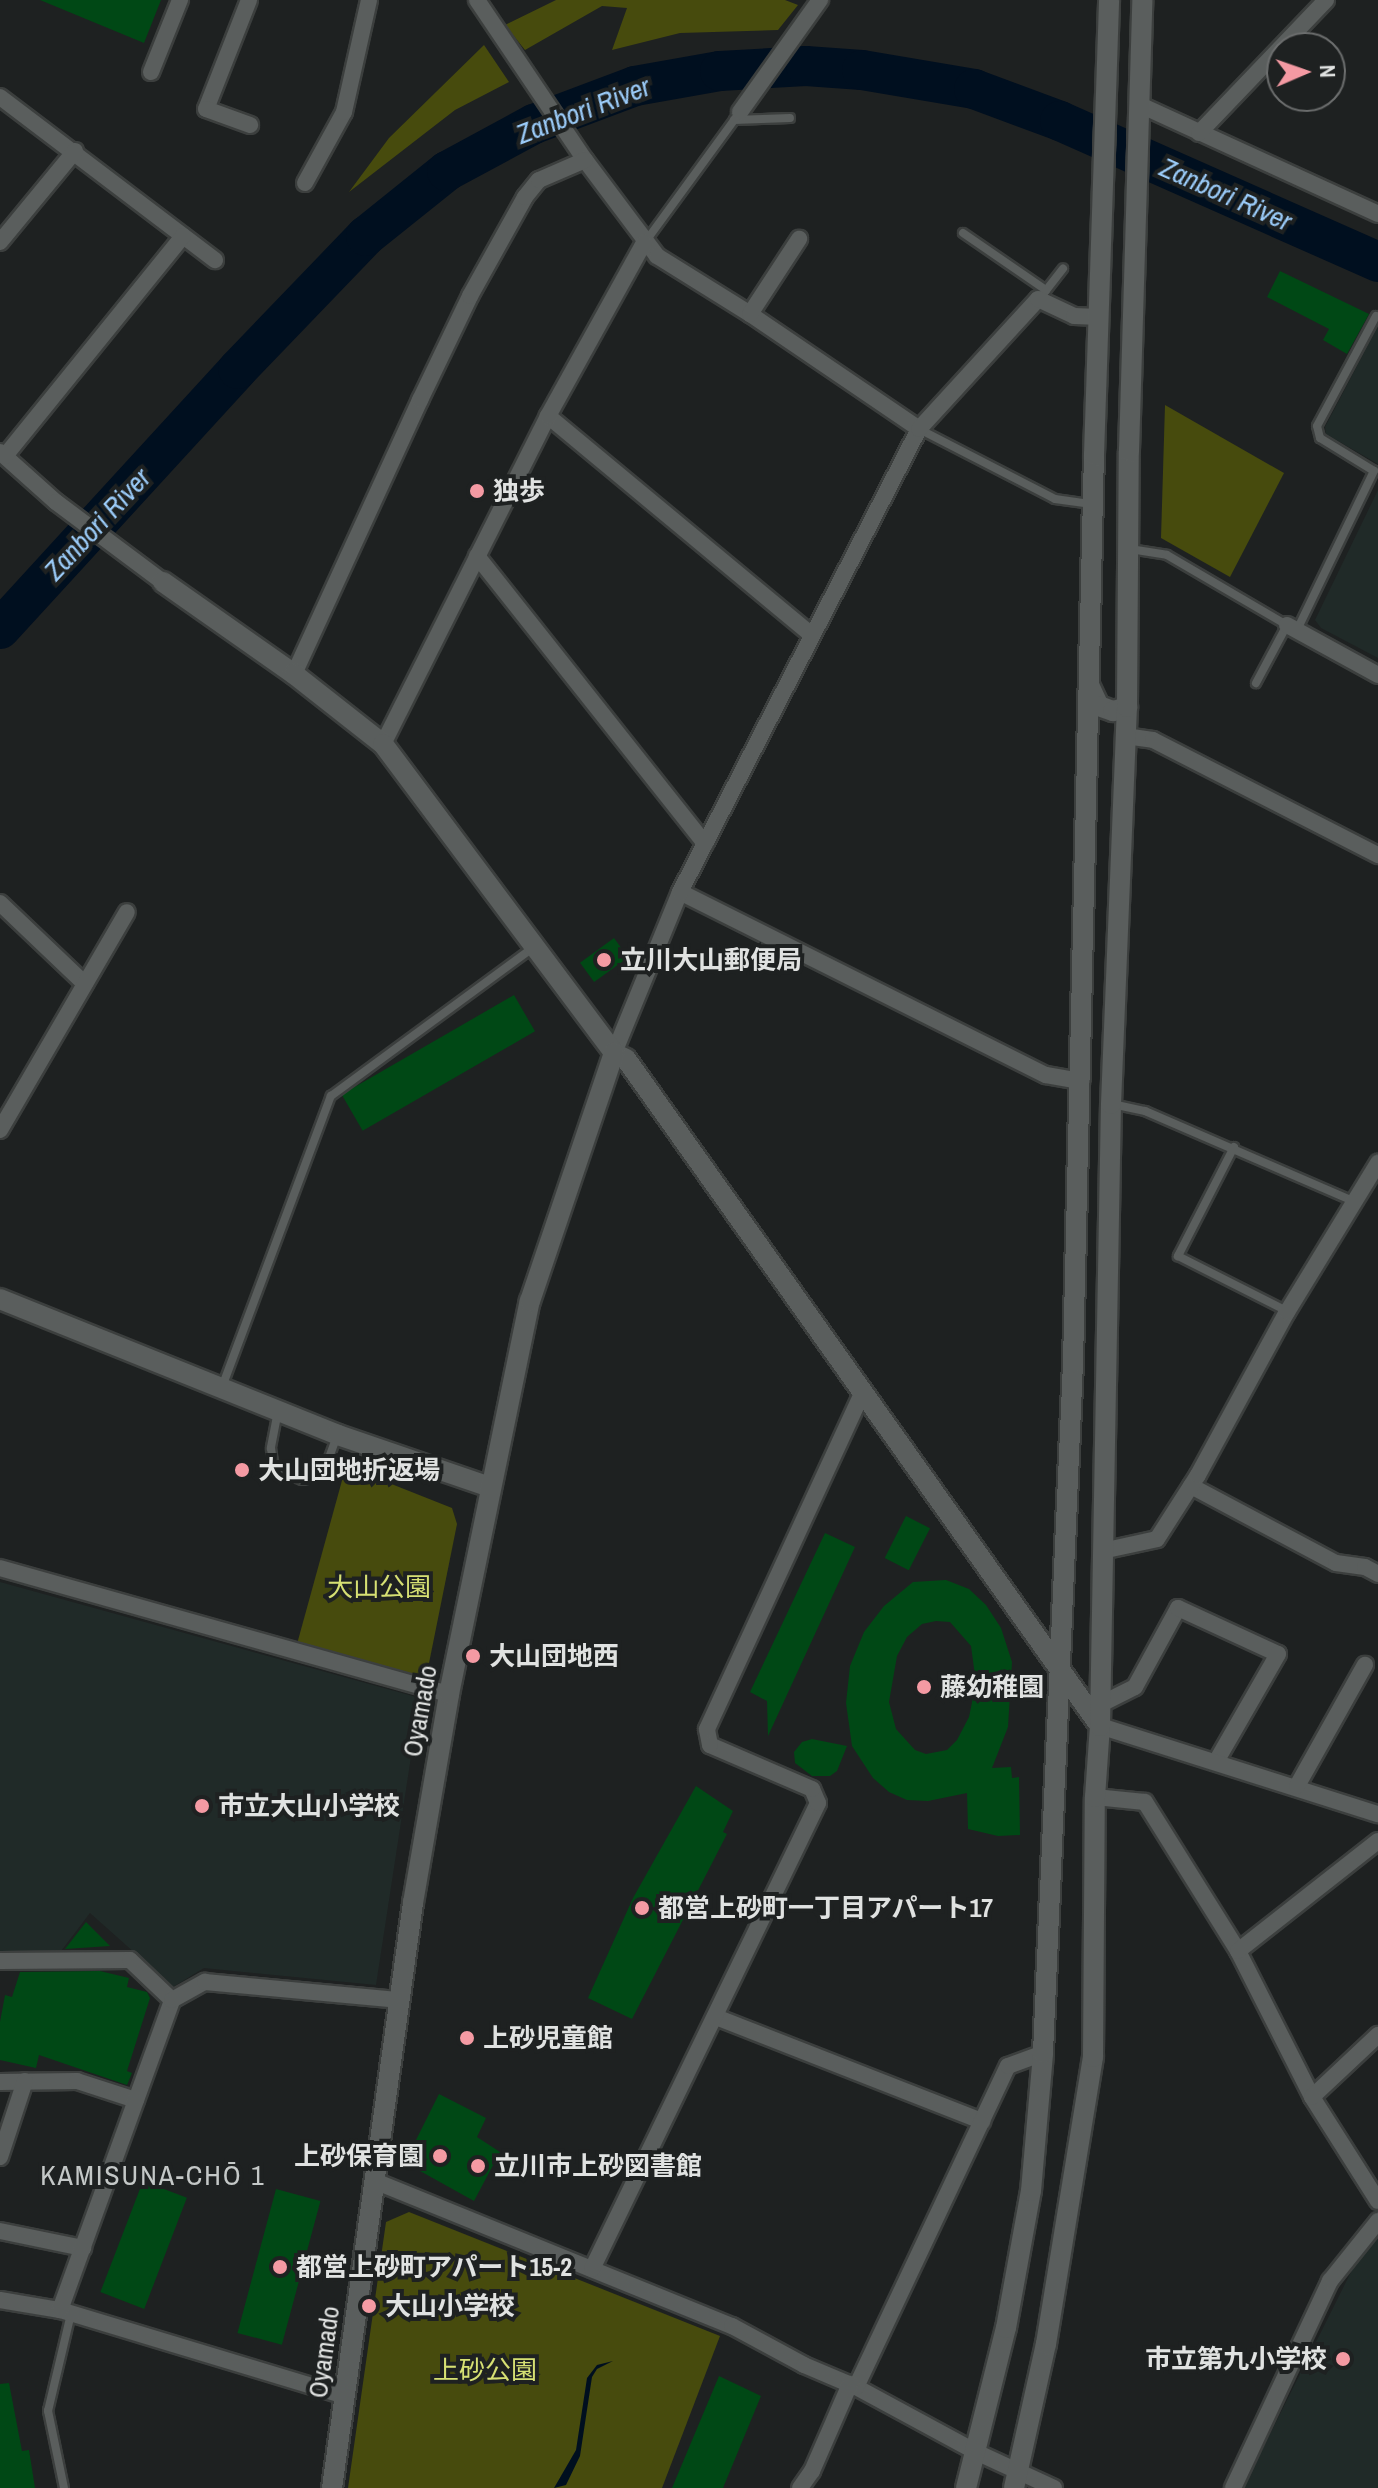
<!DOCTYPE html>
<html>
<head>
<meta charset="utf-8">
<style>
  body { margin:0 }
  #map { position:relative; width:1378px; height:2488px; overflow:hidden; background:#1e2121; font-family:"Archivo Narrow","Noto Sans JP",sans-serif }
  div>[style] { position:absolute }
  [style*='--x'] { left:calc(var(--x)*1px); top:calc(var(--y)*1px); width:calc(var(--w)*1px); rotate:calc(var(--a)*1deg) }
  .built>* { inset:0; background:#202a28 }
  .green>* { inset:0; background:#474b0d }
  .water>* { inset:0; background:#000f1f }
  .river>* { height:40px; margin:-20px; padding:0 20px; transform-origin:20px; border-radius:20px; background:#000f1f }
  .building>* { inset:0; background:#004815; transform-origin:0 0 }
  .roads { filter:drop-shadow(2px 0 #3c3f3e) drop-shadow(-2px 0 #3c3f3e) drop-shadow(0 2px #3c3f3e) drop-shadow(0 -2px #3c3f3e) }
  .lane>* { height:8px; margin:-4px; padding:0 4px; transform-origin:4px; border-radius:4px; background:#5a5e5d }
  .street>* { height:16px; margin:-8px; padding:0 8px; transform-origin:8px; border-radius:8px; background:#5a5e5d }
  .secondary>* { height:20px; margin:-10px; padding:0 10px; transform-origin:10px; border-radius:10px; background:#5a5e5d }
  .dots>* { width:22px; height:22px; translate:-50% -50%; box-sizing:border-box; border:4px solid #1e2121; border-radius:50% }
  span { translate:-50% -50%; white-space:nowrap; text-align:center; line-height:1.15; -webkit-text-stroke:8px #1e2121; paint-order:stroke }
  .poi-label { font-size:26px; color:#e0e2e1; font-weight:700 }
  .left { translate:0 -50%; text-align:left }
  .right { translate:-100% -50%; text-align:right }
  .park-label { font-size:26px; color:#d6e073 }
  .street-label { font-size:26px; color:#e0e2e1 }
  .water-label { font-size:28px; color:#9acaf7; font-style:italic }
  .neighbourhood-label { font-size:28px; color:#c4c8c7; letter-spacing:2px }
  .north { position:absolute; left:1266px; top:32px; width:80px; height:80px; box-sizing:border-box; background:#1e2121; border:2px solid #6c6e6e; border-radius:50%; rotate:88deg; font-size:22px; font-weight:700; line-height:32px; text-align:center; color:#e0e2e1 }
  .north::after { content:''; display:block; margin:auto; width:28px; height:36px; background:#f49aa3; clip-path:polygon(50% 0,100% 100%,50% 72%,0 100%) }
</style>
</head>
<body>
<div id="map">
  <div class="built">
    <div style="clip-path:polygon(1378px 326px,1378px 464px,1326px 434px,1325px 427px)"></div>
    <div style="clip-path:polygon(1378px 490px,1378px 658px,1321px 628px,1315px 620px)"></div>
    <div style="clip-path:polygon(0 1582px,420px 1698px,376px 1985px,204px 1968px,173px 1987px,90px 1913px,58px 1955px,0 1954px)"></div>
    <div style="clip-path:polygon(1372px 2230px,1378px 2230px,1378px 2488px,1243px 2488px)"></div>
  </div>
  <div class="green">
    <div style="clip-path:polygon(556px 0,785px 0,798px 5px,778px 30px,680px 33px,612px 50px,627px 8px,602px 6px,525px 50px,505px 25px)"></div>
    <div style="clip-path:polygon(484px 45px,509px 82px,455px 110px,349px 192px,389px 138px)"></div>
    <div style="clip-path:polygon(1165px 405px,1284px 473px,1230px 577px,1161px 538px)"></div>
    <div style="clip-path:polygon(346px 1466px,452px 1508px,457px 1524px,426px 1678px,297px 1644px)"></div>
    <div style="clip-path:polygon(409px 2212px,720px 2336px,662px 2488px,348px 2488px,386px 2222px)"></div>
  </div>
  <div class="water">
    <div style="clip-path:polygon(613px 2361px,597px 2369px,592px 2377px,580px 2456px,566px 2485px,554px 2488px,576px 2450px,587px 2378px,597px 2365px)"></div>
  </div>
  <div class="river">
    <div style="--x:0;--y:629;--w:352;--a:-47.5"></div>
    <div style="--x:238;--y:369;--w:185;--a:-46.1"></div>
    <div style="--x:366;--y:236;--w:104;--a:-38.7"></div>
    <div style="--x:447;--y:171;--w:99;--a:-28.4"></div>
    <div style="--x:534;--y:124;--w:108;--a:-20.6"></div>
    <div style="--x:635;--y:86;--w:86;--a:-10"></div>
    <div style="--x:720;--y:71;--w:86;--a:-3.3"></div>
    <div style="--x:806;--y:66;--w:56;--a:4.1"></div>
    <div style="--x:862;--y:70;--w:114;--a:9.6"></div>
    <div style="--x:974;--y:89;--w:92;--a:20.4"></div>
    <div style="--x:1060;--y:121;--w:348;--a:23.9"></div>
  </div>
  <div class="building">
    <div style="clip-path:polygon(40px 0,161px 0,144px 43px)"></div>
    <div style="clip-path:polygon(1280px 271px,1369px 314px,1347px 354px,1323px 340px,1329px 329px,1267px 297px)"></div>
    <div style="left:614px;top:938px;width:24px;height:42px;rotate:54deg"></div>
    <div style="left:514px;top:995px;width:42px;height:199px;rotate:60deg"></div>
    <div style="left:906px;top:1516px;width:27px;height:47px;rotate:27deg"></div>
    <div style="clip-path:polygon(825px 1533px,855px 1547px,768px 1736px,767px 1701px,750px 1692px)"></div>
    <div style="clip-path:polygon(evenodd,946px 1580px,969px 1589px,986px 1605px,1001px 1628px,1012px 1662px,1008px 1727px,992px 1768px,1011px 1767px,1012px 1778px,1019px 1777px,1020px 1835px,998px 1836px,968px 1829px,967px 1793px,928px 1801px,907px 1800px,889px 1792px,873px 1778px,852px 1746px,846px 1703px,850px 1666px,864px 1632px,884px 1606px,913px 1582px,946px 1580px,936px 1621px,950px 1622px,971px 1646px,976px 1683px,969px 1717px,957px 1740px,947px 1750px,926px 1754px,915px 1750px,896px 1729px,889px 1702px,897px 1656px,907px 1637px,922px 1624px,936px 1621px)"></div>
    <div style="clip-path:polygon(812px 1739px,847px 1746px,837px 1771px,830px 1776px,812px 1776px,795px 1763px,794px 1752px,802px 1742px)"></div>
    <div style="clip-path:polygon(696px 1786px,733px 1811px,723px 1832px,727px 1834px,632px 2019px,588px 1998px,633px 1898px)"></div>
    <div style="clip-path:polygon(86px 1922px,110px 1946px,65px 1949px)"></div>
    <div style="clip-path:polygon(100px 1971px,129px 1978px,127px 1987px,147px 1992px,150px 1998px,127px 2071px,132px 2073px,127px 2085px,39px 2055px,36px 2068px,0 2060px,0 2022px,5px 1995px,12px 1997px,20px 1972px)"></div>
    <div style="clip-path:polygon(439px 2094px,486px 2118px,477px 2137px,500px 2152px,474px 2201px,420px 2171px,424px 2154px,412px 2148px)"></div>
    <div style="left:143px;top:2181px;width:47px;height:119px;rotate:21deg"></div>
    <div style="left:276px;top:2189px;width:46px;height:149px;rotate:15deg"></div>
    <div style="clip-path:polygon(719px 2376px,761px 2396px,723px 2488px,672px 2488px)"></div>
    <div style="clip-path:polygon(9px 2383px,22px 2451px,29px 2450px,35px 2488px,0 2488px,0 2384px)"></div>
  </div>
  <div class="roads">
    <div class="lane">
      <div style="--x:734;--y:120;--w:56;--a:-2"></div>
      <div style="--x:963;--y:233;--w:101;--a:34.5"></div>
      <div style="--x:646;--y:241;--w:160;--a:-53.9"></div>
      <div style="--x:1044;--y:293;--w:31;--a:-52"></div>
      <div style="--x:919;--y:429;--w:153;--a:27.2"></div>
      <div style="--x:1055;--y:499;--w:37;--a:8"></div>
      <div style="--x:1130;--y:549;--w:37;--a:9"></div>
      <div style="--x:1167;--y:555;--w:139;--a:30.3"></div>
      <div style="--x:1287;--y:625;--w:66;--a:118.1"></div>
      <div style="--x:1297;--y:630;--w:177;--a:-64.2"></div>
      <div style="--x:1374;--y:471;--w:63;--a:-148.6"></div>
      <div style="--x:1320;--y:438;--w:12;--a:-104"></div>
      <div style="--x:1317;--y:426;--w:125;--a:-61.8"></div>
      <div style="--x:1112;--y:1104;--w:34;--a:12"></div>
      <div style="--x:1145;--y:1111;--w:227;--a:23.4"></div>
      <div style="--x:1234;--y:1147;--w:123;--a:117.2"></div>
      <div style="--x:1178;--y:1256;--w:122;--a:26.8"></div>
      <div style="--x:222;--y:1387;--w:311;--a:-69.5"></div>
      <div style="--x:331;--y:1096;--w:252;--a:-36.3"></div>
      <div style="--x:278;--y:1411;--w:38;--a:101"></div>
      <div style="--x:271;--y:1448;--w:15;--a:82"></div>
      <div style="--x:273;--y:1463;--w:13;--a:48"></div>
      <div style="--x:282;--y:1473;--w:21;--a:19"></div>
      <div style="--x:302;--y:1480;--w:15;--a:-11"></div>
      <div style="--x:317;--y:1477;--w:14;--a:-51"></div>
      <div style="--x:326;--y:1466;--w:32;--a:-70"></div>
      <div style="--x:64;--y:2488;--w:79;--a:-101.7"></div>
      <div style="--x:48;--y:2411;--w:100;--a:-76.7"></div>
    </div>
    <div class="street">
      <div style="--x:249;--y:0;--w:117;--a:111.5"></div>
      <div style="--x:206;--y:109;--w:47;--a:20"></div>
      <div style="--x:477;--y:0;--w:193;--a:56"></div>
      <div style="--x:585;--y:160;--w:120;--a:53.1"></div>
      <div style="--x:657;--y:256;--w:110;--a:31.9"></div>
      <div style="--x:750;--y:314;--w:204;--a:34.2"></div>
      <div style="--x:151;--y:72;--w:78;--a:-68.1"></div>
      <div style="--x:0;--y:97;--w:270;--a:37.2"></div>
      <div style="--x:1138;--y:104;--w:264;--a:24.6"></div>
      <div style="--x:740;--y:112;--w:138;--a:-54.5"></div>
      <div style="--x:1199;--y:133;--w:184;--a:-46.3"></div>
      <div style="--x:305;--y:183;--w:81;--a:-61.2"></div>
      <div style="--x:344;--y:112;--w:115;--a:-77.4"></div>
      <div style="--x:0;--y:242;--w:118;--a:-50.5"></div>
      <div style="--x:750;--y:314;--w:90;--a:-56.8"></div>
      <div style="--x:548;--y:416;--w:342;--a:39.7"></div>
      <div style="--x:0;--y:452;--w:75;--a:41.8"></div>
      <div style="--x:56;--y:502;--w:134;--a:36.8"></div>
      <div style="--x:5;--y:456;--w:283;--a:-51"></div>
      <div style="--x:477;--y:556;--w:367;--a:51.6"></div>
      <div style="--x:1287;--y:625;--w:104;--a:28.8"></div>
      <div style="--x:294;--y:674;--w:302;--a:-65.3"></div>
      <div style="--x:420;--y:400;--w:115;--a:-64.3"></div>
      <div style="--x:470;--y:296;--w:113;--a:-60.9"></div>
      <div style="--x:525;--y:197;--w:22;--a:-51"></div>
      <div style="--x:539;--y:180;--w:50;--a:-23.5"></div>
      <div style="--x:1125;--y:736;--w:28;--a:8"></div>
      <div style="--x:1153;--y:740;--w:253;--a:27.1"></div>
      <div style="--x:383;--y:744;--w:367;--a:-63.3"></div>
      <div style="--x:548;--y:416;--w:198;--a:-61"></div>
      <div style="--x:680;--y:892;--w:409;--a:26.6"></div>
      <div style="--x:1046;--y:1075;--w:36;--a:10"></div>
      <div style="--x:0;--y:903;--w:117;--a:43.6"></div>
      <div style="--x:614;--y:1053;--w:174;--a:-67.7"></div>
      <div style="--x:680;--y:892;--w:521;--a:-62.7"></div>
      <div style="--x:919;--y:429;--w:176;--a:-47.5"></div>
      <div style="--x:1038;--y:299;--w:40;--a:25"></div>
      <div style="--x:1074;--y:316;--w:26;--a:2"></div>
      <div style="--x:0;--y:1130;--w:252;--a:-59.8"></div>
      <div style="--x:1191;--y:1486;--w:164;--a:28"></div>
      <div style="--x:1336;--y:1563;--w:29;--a:8"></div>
      <div style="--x:1365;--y:1567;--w:15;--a:28"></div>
      <div style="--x:1102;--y:1551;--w:56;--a:-12.3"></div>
      <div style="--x:1157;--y:1539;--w:76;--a:-57.4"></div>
      <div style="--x:1198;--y:1475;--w:186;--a:-61.4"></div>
      <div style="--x:1287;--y:1312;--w:175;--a:-58.6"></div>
      <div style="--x:0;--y:1568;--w:466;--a:15.7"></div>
      <div style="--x:1099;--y:1705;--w:40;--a:-26.6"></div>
      <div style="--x:1135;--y:1687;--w:90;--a:-61.4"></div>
      <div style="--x:1178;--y:1608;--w:110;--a:24.7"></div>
      <div style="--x:1278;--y:1654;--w:125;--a:119.9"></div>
      <div style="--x:1100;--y:1726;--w:292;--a:17.6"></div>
      <div style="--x:1297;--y:1786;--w:139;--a:-60.7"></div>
      <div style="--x:1095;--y:1797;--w:50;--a:5.7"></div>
      <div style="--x:1145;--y:1802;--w:176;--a:58"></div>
      <div style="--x:1238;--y:1951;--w:164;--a:63.1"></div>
      <div style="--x:1312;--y:2097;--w:123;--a:57.6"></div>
      <div style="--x:1238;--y:1951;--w:178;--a:-38.2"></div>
      <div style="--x:0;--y:1961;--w:130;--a:-0.4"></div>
      <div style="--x:130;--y:1960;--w:58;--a:43.6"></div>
      <div style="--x:716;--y:2017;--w:286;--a:21.4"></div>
      <div style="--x:0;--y:2082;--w:77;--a:-0.7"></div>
      <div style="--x:77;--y:2081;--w:62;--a:17.9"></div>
      <div style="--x:1312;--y:2097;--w:91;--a:-43.2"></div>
      <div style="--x:0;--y:2157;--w:80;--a:-71.8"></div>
      <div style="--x:377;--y:2182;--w:383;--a:22.1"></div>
      <div style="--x:732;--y:2326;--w:82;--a:28.4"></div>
      <div style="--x:804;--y:2365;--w:56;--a:22.9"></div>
      <div style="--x:856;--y:2387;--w:136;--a:28.4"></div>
      <div style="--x:976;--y:2452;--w:86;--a:24.8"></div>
      <div style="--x:0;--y:2231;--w:85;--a:11.6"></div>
      <div style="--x:592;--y:2269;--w:518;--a:-64.13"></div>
      <div style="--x:818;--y:1803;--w:15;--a:-113"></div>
      <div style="--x:812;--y:1789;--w:111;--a:-156.7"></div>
      <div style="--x:710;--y:1745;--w:16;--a:-101"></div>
      <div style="--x:707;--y:1729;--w:372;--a:-65.2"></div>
      <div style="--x:0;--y:2300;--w:61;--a:9.5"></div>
      <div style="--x:60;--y:2310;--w:297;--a:16.8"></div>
      <div style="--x:60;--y:2310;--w:330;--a:-70.1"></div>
      <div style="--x:172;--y:2000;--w:38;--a:-29"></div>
      <div style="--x:205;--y:1982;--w:196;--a:5.3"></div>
      <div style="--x:856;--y:2387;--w:355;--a:-64.7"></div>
      <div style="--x:1008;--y:2066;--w:37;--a:-20"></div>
      <div style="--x:800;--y:2488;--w:21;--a:-55"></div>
      <div style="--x:812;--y:2471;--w:95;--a:-66.4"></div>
      <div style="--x:1233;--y:2488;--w:229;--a:-64.9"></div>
      <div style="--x:1330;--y:2281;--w:77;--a:-51.3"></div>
    </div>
    <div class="secondary">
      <div style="--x:163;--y:582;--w:160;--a:35.1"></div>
      <div style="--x:294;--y:674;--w:113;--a:38.2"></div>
      <div style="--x:383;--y:744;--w:386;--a:53.2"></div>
      <div style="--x:614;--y:1053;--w:13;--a:27"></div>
      <div style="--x:626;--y:1059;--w:818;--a:54.6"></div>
      <div style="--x:1089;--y:685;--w:23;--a:65"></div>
      <div style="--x:1099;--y:706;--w:15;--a:20"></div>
      <div style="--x:1113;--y:711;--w:15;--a:-16"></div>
      <div style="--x:0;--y:1299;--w:364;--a:21.9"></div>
      <div style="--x:338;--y:1435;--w:161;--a:18.9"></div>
      <div style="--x:332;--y:2488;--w:591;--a:-82.12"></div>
      <div style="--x:413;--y:1903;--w:212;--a:-80.2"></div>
      <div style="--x:449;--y:1694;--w:401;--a:-78.4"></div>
      <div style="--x:530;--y:1301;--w:262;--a:-71.3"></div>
      <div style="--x:966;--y:2488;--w:165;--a:-76"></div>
      <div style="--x:1006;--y:2328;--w:139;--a:-79.7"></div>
      <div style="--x:1031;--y:2191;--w:139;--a:-85"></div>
      <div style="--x:1043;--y:2053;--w:691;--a:-87.51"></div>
      <div style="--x:1073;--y:1363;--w:908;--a:-88.68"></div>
      <div style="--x:1094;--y:455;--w:455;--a:-88.1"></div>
      <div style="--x:1014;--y:2488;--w:148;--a:-77.5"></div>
      <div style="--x:1046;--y:2344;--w:291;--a:-80.7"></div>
      <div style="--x:1093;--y:2057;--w:260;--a:-89.6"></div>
      <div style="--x:1095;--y:1797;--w:71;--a:-86"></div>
      <div style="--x:1100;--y:1726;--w:622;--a:-88.99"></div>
      <div style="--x:1111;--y:1104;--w:397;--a:-87.7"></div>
      <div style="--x:1127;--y:707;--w:256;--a:-89.6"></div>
      <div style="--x:1129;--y:451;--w:451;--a:-88.3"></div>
    </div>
  </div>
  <div class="dots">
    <div style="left:477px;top:491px;background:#f49aa3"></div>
    <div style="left:604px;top:960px;background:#f49aa3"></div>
    <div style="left:242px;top:1470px;background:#f49aa3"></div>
    <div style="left:473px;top:1656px;background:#f49aa3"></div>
    <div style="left:924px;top:1687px;background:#f49aa3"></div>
    <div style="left:202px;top:1806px;background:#f49aa3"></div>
    <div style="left:642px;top:1908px;background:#f49aa3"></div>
    <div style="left:467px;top:2038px;background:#f49aa3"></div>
    <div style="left:440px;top:2156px;background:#f49aa3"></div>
    <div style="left:478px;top:2166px;background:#f49aa3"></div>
    <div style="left:280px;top:2267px;background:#f49aa3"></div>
    <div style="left:369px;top:2306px;background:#f49aa3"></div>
    <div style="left:1343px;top:2359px;background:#f49aa3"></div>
  </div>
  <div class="poi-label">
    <span class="left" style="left:493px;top:491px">独歩</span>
    <span class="left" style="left:620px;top:960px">立川大山郵便局</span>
    <span class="left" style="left:258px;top:1470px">大山団地折返場</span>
    <span class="left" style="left:489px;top:1656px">大山団地西</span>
    <span class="left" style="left:940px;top:1687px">藤幼稚園</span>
    <span class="left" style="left:218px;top:1806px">市立大山小学校</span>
    <span class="left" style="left:658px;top:1908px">都営上砂町一丁目アパート17</span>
    <span class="left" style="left:483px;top:2038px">上砂児童館</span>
    <span class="right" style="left:424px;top:2156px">上砂保育園</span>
    <span class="left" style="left:494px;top:2166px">立川市上砂図書館</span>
    <span class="left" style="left:296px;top:2267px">都営上砂町アパート15-2</span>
    <span class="left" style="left:385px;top:2306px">大山小学校</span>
    <span class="right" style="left:1327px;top:2359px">市立第九小学校</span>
  </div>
  <div class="park-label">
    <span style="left:379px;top:1587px">大山公園</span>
    <span style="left:485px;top:2370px">上砂公園</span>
  </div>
  <div class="street-label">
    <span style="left:420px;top:1711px;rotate:-80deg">Oyamado</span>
    <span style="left:324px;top:2352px;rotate:-82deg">Oyamado</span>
  </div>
  <div class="water-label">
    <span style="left:583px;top:110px;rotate:-21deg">Zanbori River</span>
    <span style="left:1226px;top:194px;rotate:24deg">Zanbori River</span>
    <span style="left:97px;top:524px;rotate:-47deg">Zanbori River</span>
  </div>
  <div class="neighbourhood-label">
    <span style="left:153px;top:2175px">KAMISUNA-CHŌ 1</span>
  </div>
  <div class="north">N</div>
</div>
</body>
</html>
